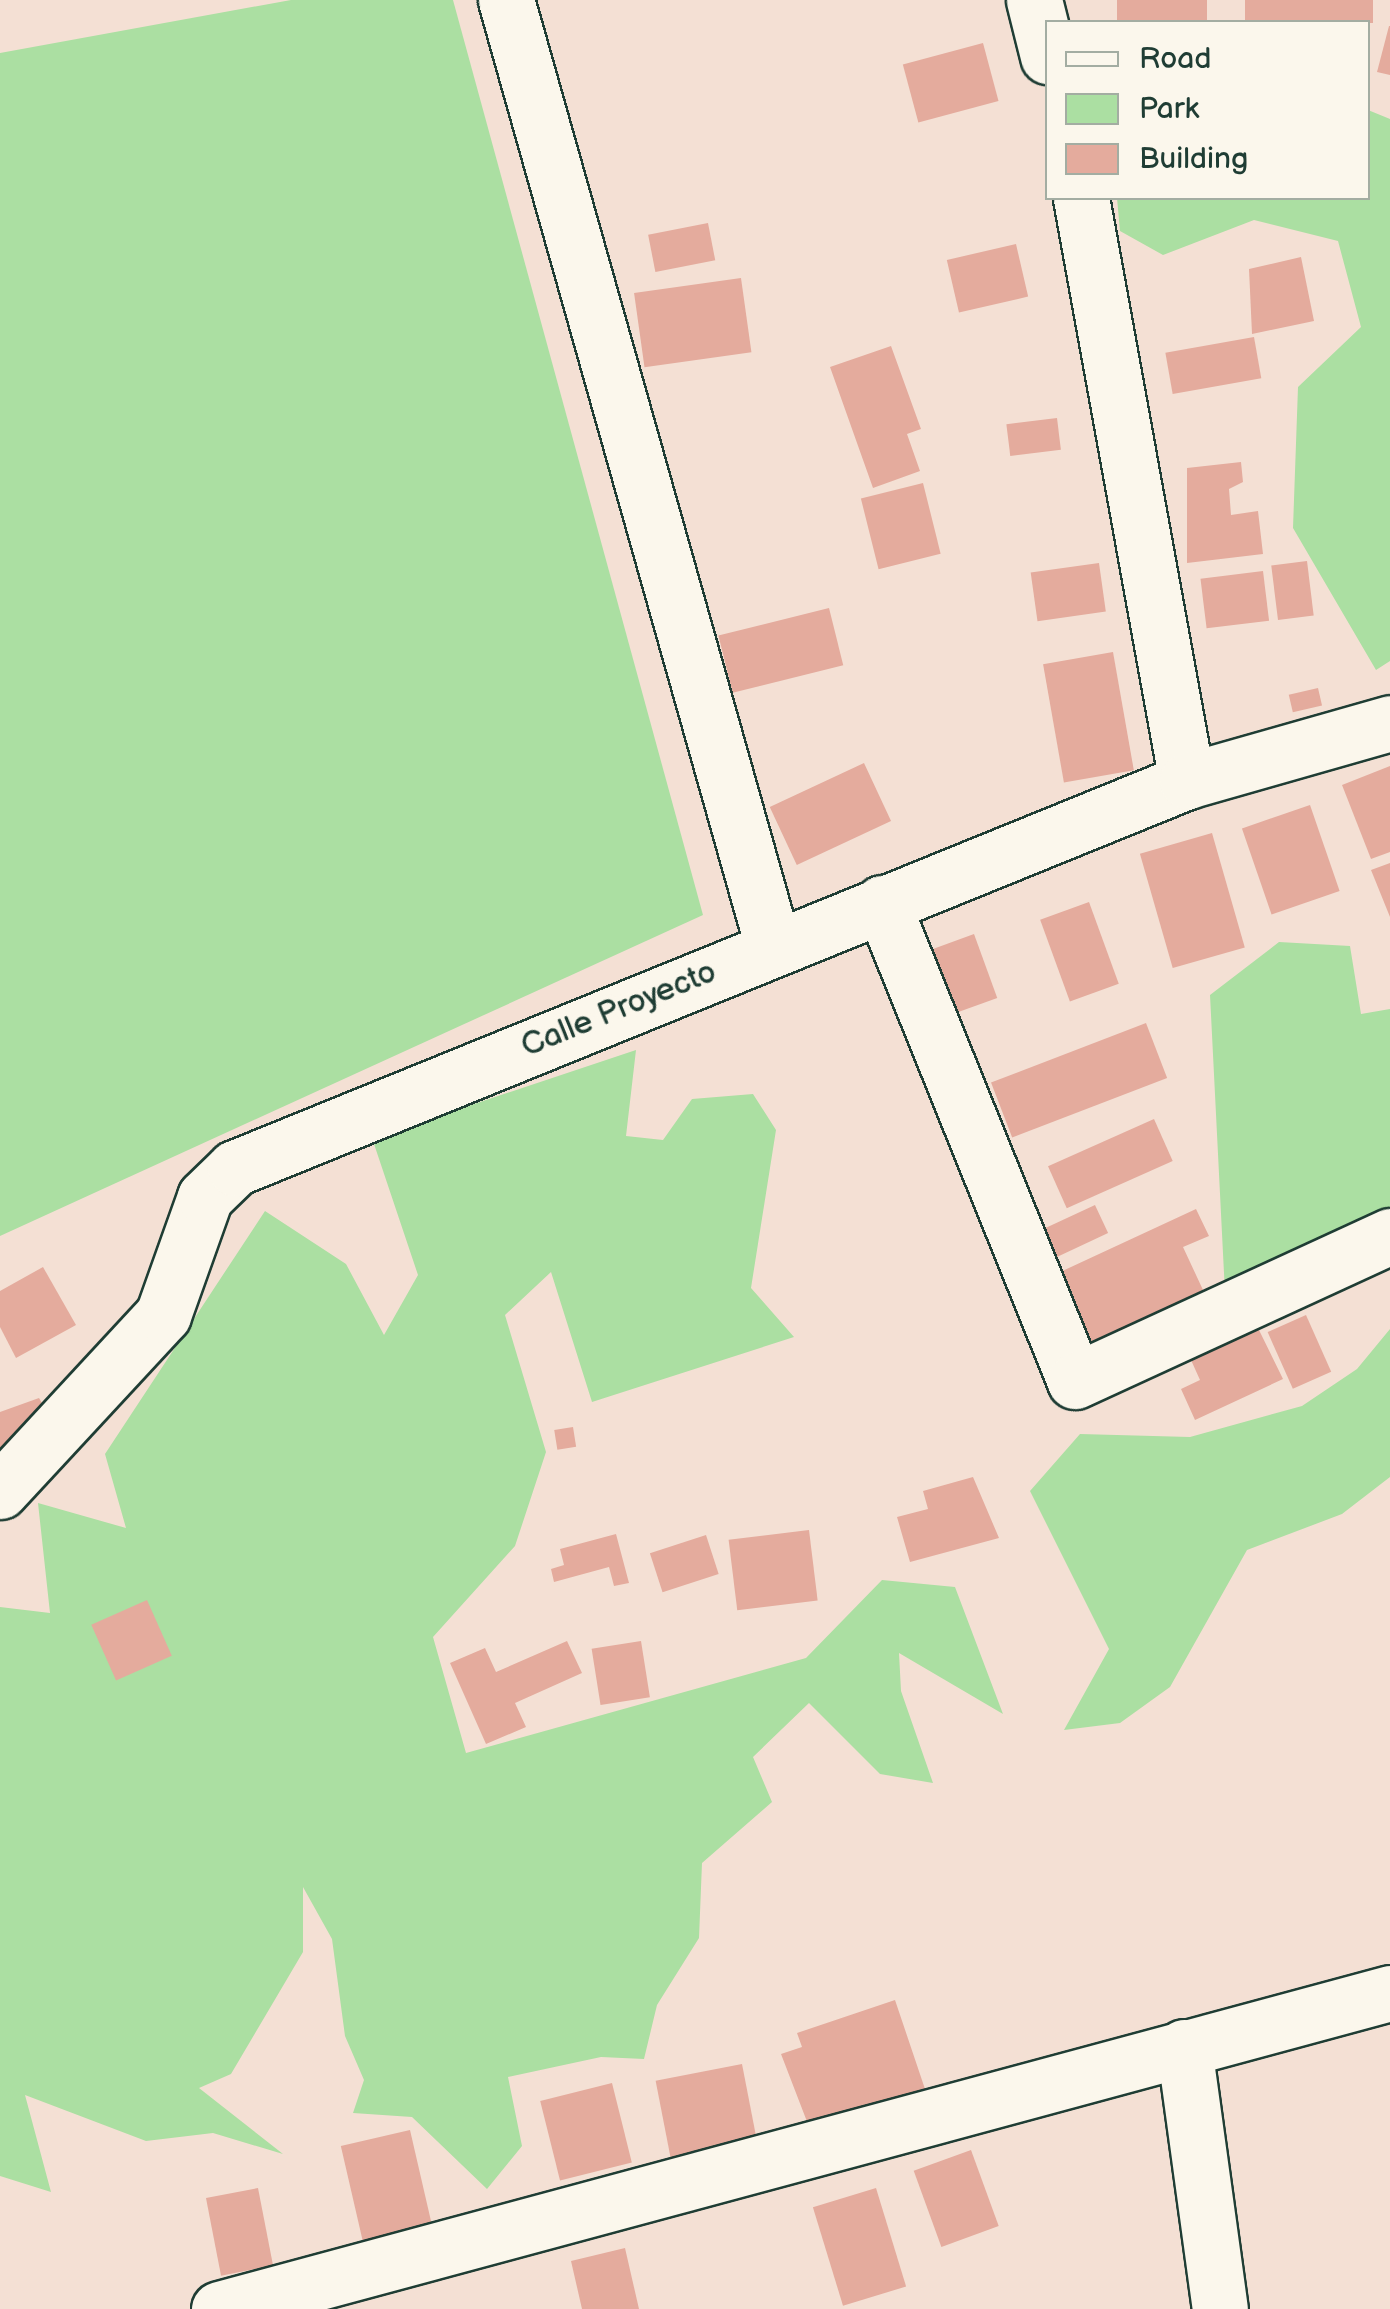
<!DOCTYPE html>
<html>
<head>
<meta charset="utf-8">
<style>
  body { margin:0 }
  #map { position:relative; width:1390px; height:2309px; overflow:hidden; background:#f4e0d4; font-family:"Balsamiq Sans",sans-serif }
  div>[style] { position:absolute }
  [style*='--x'] { left:calc(var(--x)*1px); top:calc(var(--y)*1px); width:calc(var(--w)*1px); rotate:calc(var(--a)*1deg) }
  .green>* { inset:0; background:#abdfa2 }
  .building>* { inset:0; background:#e4ab9d; transform-origin:0 0 }
  .roads { filter:drop-shadow(2px 0 #1f3d34) drop-shadow(-2px 0 #1f3d34) drop-shadow(0 2px #1f3d34) drop-shadow(0 -2px #1f3d34) }
  .minor>* { height:55px; margin:-27.5px; padding:0 27.5px; transform-origin:27.5px; border-radius:27.5px; background:#fbf7ec }
  span { translate:-50% -50%; white-space:nowrap; text-align:center; line-height:1.15; -webkit-text-stroke:9px #fbf7ec; paint-order:stroke }
  .street-label { font-size:32px; color:#1f3d34 }
  .legend { position:absolute; left:1045px; top:20px; width:325px; height:180px; box-sizing:border-box; background:#fbf7ec; border:2px solid #a3ada2; margin:0; padding:12px 18px; list-style:none; font-size:30px; color:#1f3d34 }
  .legend li { display:flex; align-items:center; gap:20px; height:50px }
  .legend b { width:50px; border:2px solid #a3ada2 }
</style>
</head>
<body>
<div id="map">
  <div class="green">
    <div style="clip-path:polygon(291px 0,453px 0,703px 915px,0 1236px,0 53px)"></div>
    <div style="clip-path:polygon(1368px 110px,1390px 119px,1390px 661px,1376px 670px,1293px 528px,1298px 387px,1361px 327px,1338px 241px,1254px 220px,1163px 255px,1120px 231px,1117px 198px,1368px 198px)"></div>
    <div style="clip-path:polygon(1279px 942px,1350px 946px,1361px 1014px,1390px 1009px,1390px 1209px,1225px 1293px,1210px 995px)"></div>
    <div style="clip-path:polygon(636px 1050px,626px 1136px,663px 1140px,692px 1099px,753px 1094px,776px 1130px,751px 1288px,794px 1337px,592px 1402px,551px 1272px,505px 1315px,546px 1452px,515px 1546px,433px 1637px,466px 1753px,806px 1658px,882px 1580px,955px 1587px,1003px 1714px,899px 1653px,901px 1691px,933px 1783px,880px 1774px,809px 1703px,753px 1757px,772px 1802px,702px 1863px,699px 1938px,657px 2005px,644px 2059px,601px 2057px,508px 2077px,522px 2146px,487px 2189px,412px 2117px,353px 2113px,364px 2080px,345px 2036px,332px 1939px,303px 1887px,303px 1952px,231px 2074px,199px 2088px,283px 2154px,213px 2133px,146px 2141px,25px 2095px,51px 2192px,0 2176px,0 1607px,50px 1613px,38px 1503px,126px 1528px,105px 1454px,265px 1211px,346px 1264px,384px 1335px,418px 1275px,372px 1138px)"></div>
    <div style="clip-path:polygon(1390px 1329px,1390px 1477px,1342px 1514px,1247px 1550px,1170px 1687px,1120px 1723px,1064px 1730px,1109px 1649px,1030px 1491px,1080px 1434px,1190px 1437px,1302px 1406px,1357px 1369px)"></div>
  </div>
  <div class="building">
    <div style="left:1117px;top:0;width:90px;height:22px"></div>
    <div style="left:1245px;top:0;width:128px;height:23px"></div>
    <div style="clip-path:polygon(1389px 26px,1390px 26px,1390px 75px,1377px 72px)"></div>
    <div style="left:983px;top:43px;width:60px;height:83px;rotate:75deg"></div>
    <div style="left:708px;top:223px;width:38px;height:61px;rotate:79deg"></div>
    <div style="left:1016px;top:244px;width:54px;height:71px;rotate:77deg"></div>
    <div style="clip-path:polygon(1301px 257px,1314px 321px,1252px 334px,1249px 269px)"></div>
    <div style="left:741px;top:278px;width:75px;height:108px;rotate:82deg"></div>
    <div style="left:1254px;top:337px;width:42px;height:90px;rotate:80deg"></div>
    <div style="clip-path:polygon(891px 346px,921px 429px,907px 434px,920px 471px,873px 488px,830px 367px)"></div>
    <div style="left:1057px;top:418px;width:32px;height:51px;rotate:83deg"></div>
    <div style="clip-path:polygon(1241px 462px,1243px 482px,1229px 489px,1231px 515px,1258px 511px,1263px 554px,1187px 563px,1187px 468px)"></div>
    <div style="left:923px;top:483px;width:73px;height:64px;rotate:76deg"></div>
    <div style="left:1307px;top:561px;width:55px;height:36px;rotate:83deg"></div>
    <div style="left:1099px;top:563px;width:49px;height:69px;rotate:82deg"></div>
    <div style="left:1263px;top:571px;width:50px;height:63px;rotate:83deg"></div>
    <div style="left:829px;top:608px;width:59px;height:114px;rotate:76deg"></div>
    <div style="left:1113px;top:652px;width:120px;height:71px;rotate:80deg"></div>
    <div style="left:1318px;top:688px;width:18px;height:30px;rotate:77deg"></div>
    <div style="left:864px;top:763px;width:64px;height:104px;rotate:65deg"></div>
    <div style="clip-path:polygon(1390px 766px,1390px 852px,1371px 859px,1342px 785px)"></div>
    <div style="left:1310px;top:805px;width:91px;height:72px;rotate:71deg"></div>
    <div style="left:1212px;top:833px;width:119px;height:75px;rotate:74deg"></div>
    <div style="clip-path:polygon(1390px 863px,1390px 917px,1371px 870px)"></div>
    <div style="left:1089px;top:902px;width:87px;height:52px;rotate:70deg"></div>
    <div style="left:974px;top:934px;width:68px;height:48px;rotate:70deg"></div>
    <div style="left:1146px;top:1023px;width:59px;height:166px;rotate:69deg"></div>
    <div style="left:1154px;top:1119px;width:46px;height:116px;rotate:66deg"></div>
    <div style="left:1095px;top:1205px;width:31px;height:60px;rotate:65deg"></div>
    <div style="clip-path:polygon(1196px 1209px,1209px 1236px,1183px 1247px,1210px 1305px,1082px 1364px,1043px 1280px)"></div>
    <div style="clip-path:polygon(43px 1267px,76px 1325px,16px 1358px,0 1327px,0 1291px)"></div>
    <div style="left:1306px;top:1315px;width:62px;height:42px;rotate:66deg"></div>
    <div style="clip-path:polygon(1258px 1328px,1283px 1379px,1195px 1420px,1181px 1389px,1200px 1380px,1191px 1360px)"></div>
    <div style="clip-path:polygon(39px 1398px,54px 1423px,0 1453px,0 1412px)"></div>
    <div style="left:573px;top:1427px;width:20px;height:19px;rotate:81deg"></div>
    <div style="clip-path:polygon(973px 1477px,999px 1538px,910px 1562px,897px 1517px,928px 1509px,923px 1491px)"></div>
    <div style="left:809px;top:1530px;width:71px;height:81px;rotate:83deg"></div>
    <div style="clip-path:polygon(616px 1534px,629px 1583px,614px 1586px,609px 1567px,554px 1582px,551px 1569px,564px 1565px,560px 1549px)"></div>
    <div style="left:706px;top:1535px;width:41px;height:59px;rotate:72deg"></div>
    <div style="left:147px;top:1600px;width:61px;height:61px;rotate:66deg"></div>
    <div style="clip-path:polygon(567px 1641px,582px 1673px,515px 1703px,526px 1727px,486px 1744px,450px 1663px,485px 1648px,496px 1672px)"></div>
    <div style="left:641px;top:1641px;width:57px;height:50px;rotate:81deg"></div>
    <div style="clip-path:polygon(895px 2000px,926px 2092px,811px 2132px,781px 2054px,802px 2047px,797px 2033px)"></div>
    <div style="left:742px;top:2064px;width:93px;height:88px;rotate:79deg"></div>
    <div style="left:612px;top:2083px;width:82px;height:74px;rotate:76deg"></div>
    <div style="left:410px;top:2130px;width:101px;height:71px;rotate:77deg"></div>
    <div style="left:971px;top:2150px;width:81px;height:61px;rotate:70deg"></div>
    <div style="left:258px;top:2188px;width:79px;height:53px;rotate:79deg"></div>
    <div style="left:876px;top:2188px;width:103px;height:66px;rotate:73deg"></div>
    <div style="clip-path:polygon(625px 2248px,639px 2309px,582px 2309px,571px 2261px)"></div>
  </div>
  <div class="roads">
    <div class="minor">
      <div style="--x:506;--y:0;--w:983;--a:74.24"></div>
      <div style="--x:1034;--y:0;--w:58;--a:76"></div>
      <div style="--x:1081;--y:198;--w:593;--a:79.7"></div>
      <div style="--x:882;--y:903;--w:515;--a:68.01"></div>
      <div style="--x:1075;--y:1381;--w:347;--a:-24.7"></div>
      <div style="--x:0;--y:1491;--w:240;--a:-47.2"></div>
      <div style="--x:163;--y:1315;--w:125;--a:-70.4"></div>
      <div style="--x:205;--y:1197;--w:42;--a:-44"></div>
      <div style="--x:235;--y:1168;--w:1028;--a:-22.12"></div>
      <div style="--x:1187;--y:781;--w:211;--a:-15.9"></div>
      <div style="--x:1184;--y:2047;--w:264;--a:82.2"></div>
      <div style="--x:219;--y:2309;--w:1213;--a:-15.1"></div>
    </div>
  </div>
  <div class="street-label">
    <span style="left:619px;top:1010px;rotate:-22deg">Calle Proyecto</span>
  </div>
  <ul class="legend">
  <li><b style="height:12px;background:#fbf7ec"></b>Road</li>
  <li><b style="height:28px;background:#abdfa2"></b>Park</li>
  <li><b style="height:28px;background:#e4ab9d"></b>Building</li>
  </ul>
</div>
</body>
</html>
